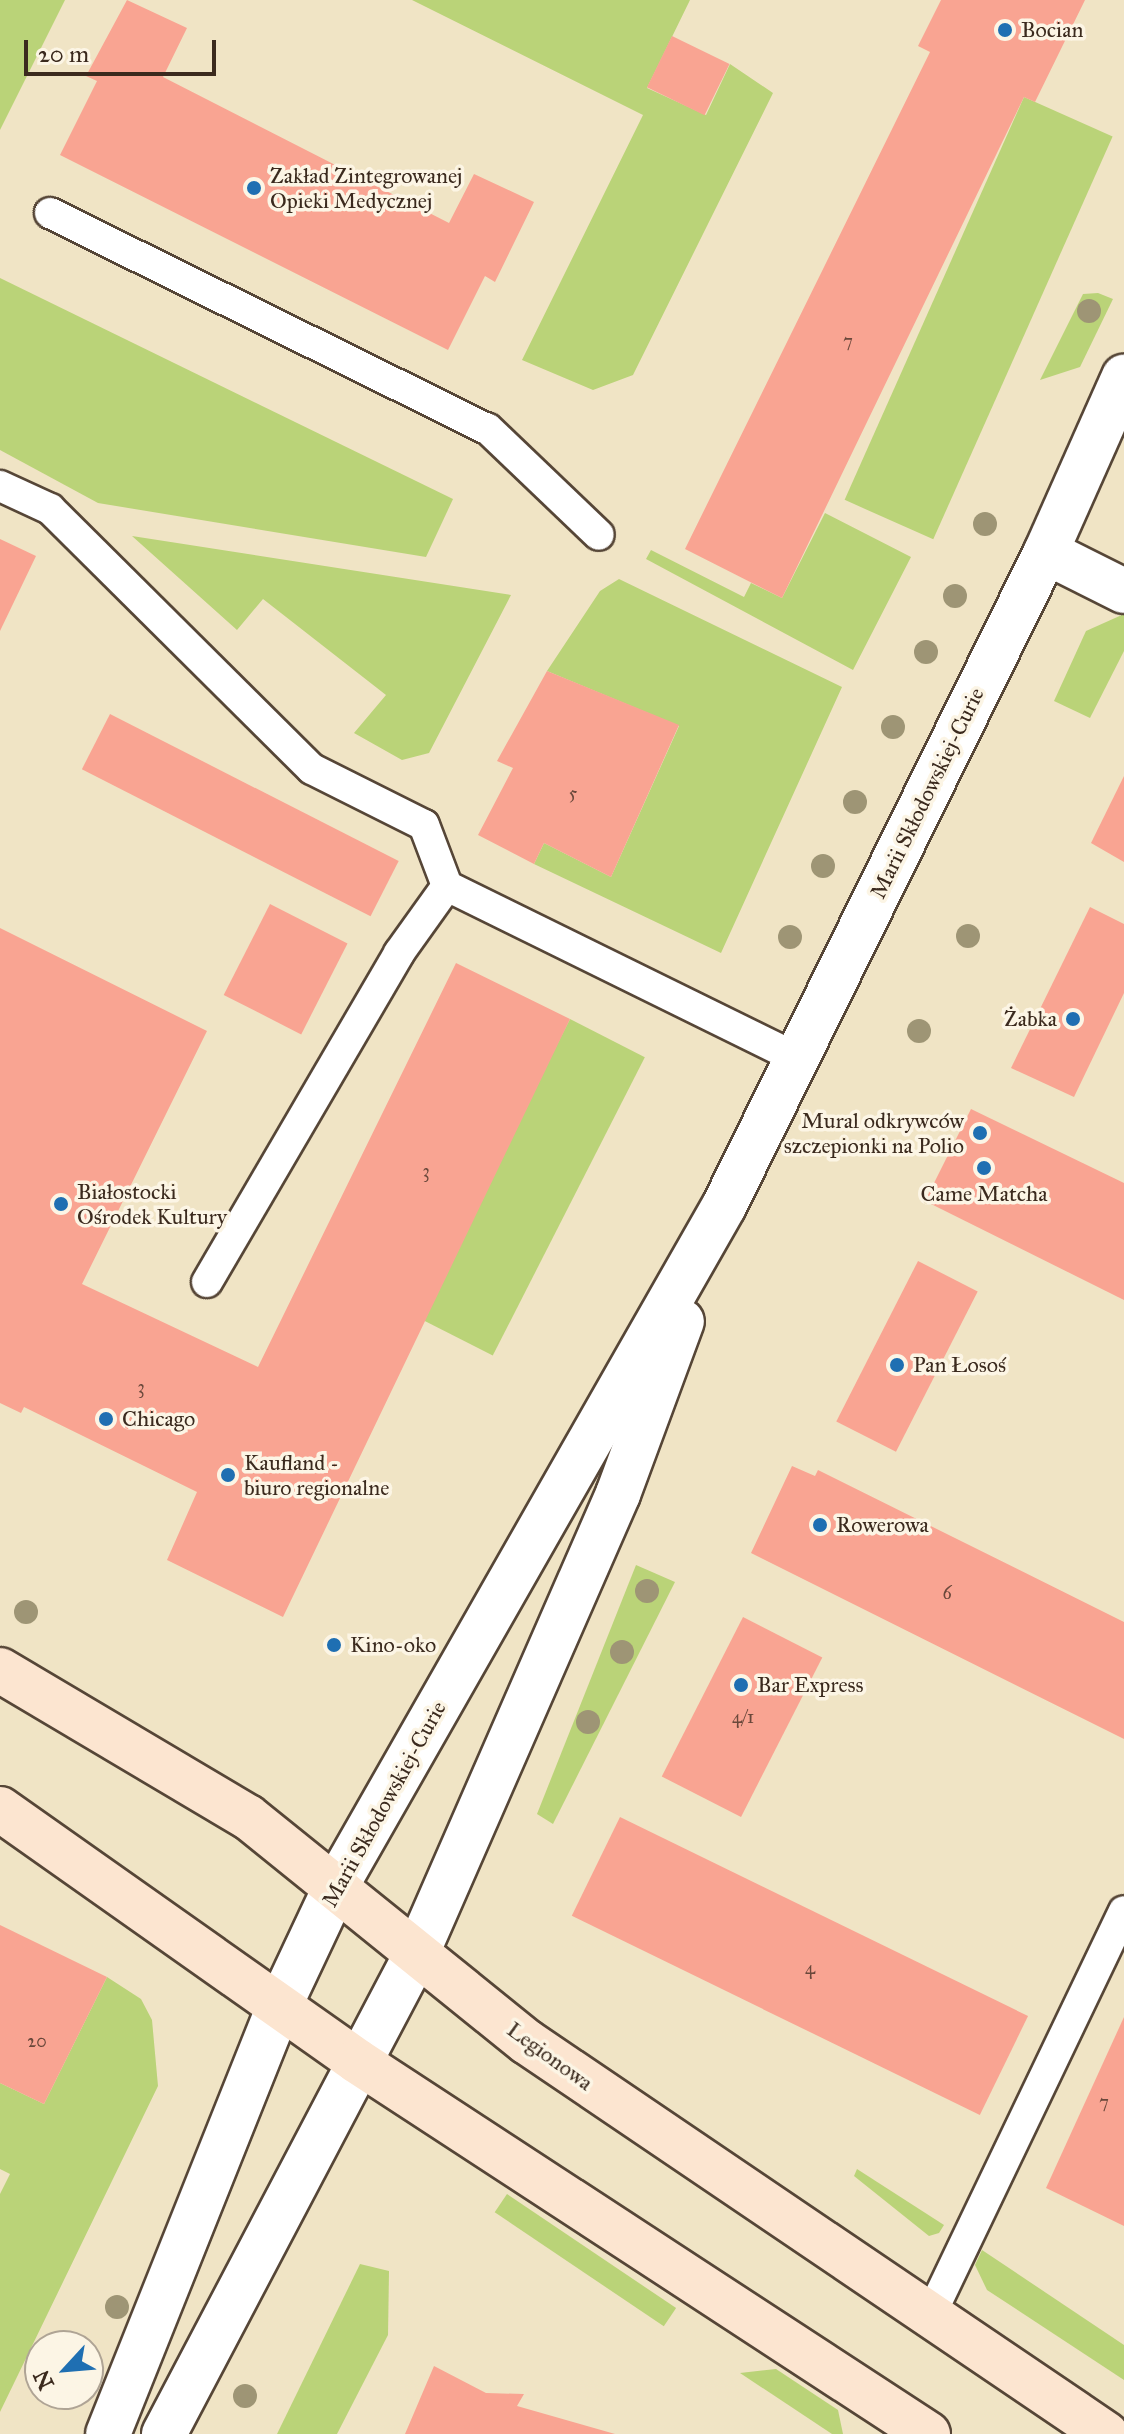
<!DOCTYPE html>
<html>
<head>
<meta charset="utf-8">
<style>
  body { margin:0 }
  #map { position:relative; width:1124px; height:2434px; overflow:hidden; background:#f0e4c5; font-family:"IM FELL Great Primer",serif }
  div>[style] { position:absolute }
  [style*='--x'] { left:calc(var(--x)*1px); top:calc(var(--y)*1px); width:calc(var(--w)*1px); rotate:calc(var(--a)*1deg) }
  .green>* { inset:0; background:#bad378; transform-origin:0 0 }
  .building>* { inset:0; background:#f9a492; transform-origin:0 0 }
  .roads { filter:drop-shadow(2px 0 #564637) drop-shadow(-2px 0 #564637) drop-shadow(0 2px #564637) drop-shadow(0 -2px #564637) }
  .service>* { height:30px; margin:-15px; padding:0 15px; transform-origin:15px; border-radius:15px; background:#fff }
  .minor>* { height:44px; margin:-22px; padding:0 22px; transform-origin:22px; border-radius:22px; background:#fff }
  .tertiary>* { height:44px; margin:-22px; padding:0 22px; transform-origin:22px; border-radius:22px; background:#fff }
  .secondary>* { height:44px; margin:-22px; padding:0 22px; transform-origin:22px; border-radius:22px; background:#fce5d0 }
  .trees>* { width:24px; height:24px; margin:-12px; border-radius:50%; background:#9e9575 }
  .dots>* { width:22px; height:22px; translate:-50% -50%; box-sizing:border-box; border:4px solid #fcf5e5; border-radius:50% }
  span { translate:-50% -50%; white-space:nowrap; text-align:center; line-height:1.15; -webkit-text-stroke:7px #fcf5e5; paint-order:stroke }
  .number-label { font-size:18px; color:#6a483b }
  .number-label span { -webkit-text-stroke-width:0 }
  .poi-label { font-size:22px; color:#3b2a1e }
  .left { translate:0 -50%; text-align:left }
  .right { translate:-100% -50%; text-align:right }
  .street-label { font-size:22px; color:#3b2a1e }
  .north { position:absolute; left:24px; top:2330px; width:80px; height:80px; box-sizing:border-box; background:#fcf5e5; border:2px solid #afa495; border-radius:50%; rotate:244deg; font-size:22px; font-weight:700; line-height:32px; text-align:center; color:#3b2a1e }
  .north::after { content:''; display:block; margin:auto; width:28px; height:36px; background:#1f6fb2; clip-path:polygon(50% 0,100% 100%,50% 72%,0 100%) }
  .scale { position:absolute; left:24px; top:40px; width:192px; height:36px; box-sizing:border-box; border:4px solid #3b2a1e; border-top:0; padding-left:10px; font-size:24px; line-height:28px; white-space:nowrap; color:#3b2a1e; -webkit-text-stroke:6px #fcf5e5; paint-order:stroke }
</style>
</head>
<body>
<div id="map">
  <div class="green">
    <div style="clip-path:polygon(0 0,65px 0,0 130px)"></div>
    <div style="clip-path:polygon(412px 0,690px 0,647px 88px,706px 115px,730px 64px,773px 93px,633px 375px,593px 390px,522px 360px,643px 115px)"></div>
    <div style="left:1024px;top:97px;width:97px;height:441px;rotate:24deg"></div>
    <div style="clip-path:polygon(0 278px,453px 499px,426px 557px,98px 503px,0 450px)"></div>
    <div style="clip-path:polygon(1098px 293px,1113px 299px,1080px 367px,1040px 380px,1083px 294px)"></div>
    <div style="clip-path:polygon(825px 513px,911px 557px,853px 670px,646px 559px,651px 550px,744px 597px,751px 583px,782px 598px)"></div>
    <div style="clip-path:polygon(132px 536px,511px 595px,429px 753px,402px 760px,354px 733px,386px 695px,263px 599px,237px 630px)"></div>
    <div style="clip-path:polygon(619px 579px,842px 687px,721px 953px,534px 864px,544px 843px,611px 877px,679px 726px,547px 671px,600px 591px)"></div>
    <div style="clip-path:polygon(1124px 614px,1124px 651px,1090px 718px,1054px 701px,1086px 631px)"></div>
    <div style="left:570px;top:1019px;width:84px;height:335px;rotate:27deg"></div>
    <div style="clip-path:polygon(636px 1565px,675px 1582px,553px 1824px,537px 1814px)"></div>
    <div style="clip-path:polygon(107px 1977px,141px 1999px,152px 2020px,158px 2086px,0 2412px,0 2194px,10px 2174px,0 2169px,0 2083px,44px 2104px)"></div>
    <div style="clip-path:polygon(857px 2169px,944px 2225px,939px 2233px,929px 2236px,854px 2176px)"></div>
    <div style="left:507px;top:2194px;width:204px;height:22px;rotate:34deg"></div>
    <div style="clip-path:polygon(982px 2250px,1124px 2345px,1124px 2380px,987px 2290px,975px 2265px)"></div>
    <div style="clip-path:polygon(360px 2264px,389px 2271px,388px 2335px,337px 2434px,277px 2434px)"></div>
    <div style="clip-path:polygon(776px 2369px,838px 2410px,843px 2434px,832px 2434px,740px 2373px)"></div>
  </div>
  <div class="building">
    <div style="clip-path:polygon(127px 0,187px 28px,163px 77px,449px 223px,474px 174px,534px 202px,495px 282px,485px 276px,448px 350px,60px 155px,97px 81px,86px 76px)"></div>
    <div style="clip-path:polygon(941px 0,1085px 0,1035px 102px,1024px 97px,782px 598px,685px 549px,930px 52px,918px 46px)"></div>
    <div style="left:672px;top:36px;width:64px;height:57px;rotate:26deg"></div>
    <div style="clip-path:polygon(0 539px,36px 556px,0 631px)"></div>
    <div style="clip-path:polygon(547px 671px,679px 725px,611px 877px,544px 843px,534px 864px,478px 835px,513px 768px,497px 761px)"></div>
    <div style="left:110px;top:714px;width:324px;height:62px;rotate:27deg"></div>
    <div style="clip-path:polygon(1124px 776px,1124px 862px,1091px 843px)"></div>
    <div style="left:270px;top:904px;width:87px;height:102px;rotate:27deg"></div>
    <div style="clip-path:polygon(1090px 907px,1124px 924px,1124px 993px,1074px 1097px,1011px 1068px)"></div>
    <div style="clip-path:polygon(0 928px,207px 1031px,82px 1284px,258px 1367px,456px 963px,570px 1019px,283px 1617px,167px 1560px,197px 1492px,24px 1407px,21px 1413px,0 1403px)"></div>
    <div style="clip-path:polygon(971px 1109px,1124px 1183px,1124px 1300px,925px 1201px)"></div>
    <div style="left:918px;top:1261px;width:67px;height:180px;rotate:27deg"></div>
    <div style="clip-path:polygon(792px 1466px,815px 1476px,818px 1470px,1124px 1622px,1124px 1739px,751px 1553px)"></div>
    <div style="left:743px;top:1617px;width:89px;height:179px;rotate:27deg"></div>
    <div style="left:620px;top:1817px;width:454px;height:110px;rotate:26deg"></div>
    <div style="clip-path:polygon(0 1925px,107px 1977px,44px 2104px,0 2083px)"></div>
    <div style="clip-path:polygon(1124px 2017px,1124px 2226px,1046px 2188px)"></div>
    <div style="clip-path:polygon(434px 2366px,486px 2393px,524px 2394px,517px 2406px,615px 2434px,405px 2434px)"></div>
  </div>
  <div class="roads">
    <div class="service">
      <div style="--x:50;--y:213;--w:488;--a:26.3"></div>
      <div style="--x:488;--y:429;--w:153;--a:43.7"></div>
      <div style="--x:0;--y:486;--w:55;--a:24.7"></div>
      <div style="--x:50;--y:509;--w:369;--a:44.8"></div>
      <div style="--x:312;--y:769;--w:125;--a:26.6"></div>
      <div style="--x:424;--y:825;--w:65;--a:69.3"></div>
      <div style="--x:447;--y:886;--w:390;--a:26.2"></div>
      <div style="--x:207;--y:1282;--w:381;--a:-59.7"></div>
      <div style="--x:399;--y:953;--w:82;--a:-54.4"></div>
      <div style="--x:929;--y:2318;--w:451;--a:-64.4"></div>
    </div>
    <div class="minor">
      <div style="--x:1046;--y:552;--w:87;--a:26.6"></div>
    </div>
    <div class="tertiary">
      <div style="--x:108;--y:2434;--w:462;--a:-68.2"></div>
      <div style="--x:280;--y:2005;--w:132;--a:-64.8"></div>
      <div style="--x:336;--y:1886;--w:783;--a:-60.29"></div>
      <div style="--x:724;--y:1206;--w:729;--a:-63.79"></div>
      <div style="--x:1046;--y:552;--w:192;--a:-66"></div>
      <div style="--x:164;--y:2434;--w:543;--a:-62.26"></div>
      <div style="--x:417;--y:1953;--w:501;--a:-66.35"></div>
      <div style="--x:618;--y:1494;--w:184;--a:-69.7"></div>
    </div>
    <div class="secondary">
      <div style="--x:0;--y:1670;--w:288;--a:30.7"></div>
      <div style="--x:248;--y:1817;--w:358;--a:38.9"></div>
      <div style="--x:527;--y:2042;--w:699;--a:34.1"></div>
      <div style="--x:0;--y:1809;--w:437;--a:35.2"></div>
      <div style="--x:357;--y:2061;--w:682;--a:33.15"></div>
    </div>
  </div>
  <div class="trees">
    <div style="left:1089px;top:311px"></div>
    <div style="left:985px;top:524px"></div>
    <div style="left:955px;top:596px"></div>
    <div style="left:926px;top:652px"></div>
    <div style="left:893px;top:727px"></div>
    <div style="left:855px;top:802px"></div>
    <div style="left:823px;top:866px"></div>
    <div style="left:968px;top:936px"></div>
    <div style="left:790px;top:937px"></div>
    <div style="left:919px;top:1031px"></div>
    <div style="left:647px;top:1591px"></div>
    <div style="left:26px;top:1612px"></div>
    <div style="left:622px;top:1652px"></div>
    <div style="left:588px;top:1722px"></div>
    <div style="left:117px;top:2307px"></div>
    <div style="left:245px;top:2396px"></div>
  </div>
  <div class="dots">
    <div style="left:1005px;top:30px;background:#1f6fb2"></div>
    <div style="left:254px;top:188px;background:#1f6fb2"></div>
    <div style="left:1073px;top:1019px;background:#1f6fb2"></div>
    <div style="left:980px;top:1133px;background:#1f6fb2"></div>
    <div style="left:984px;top:1168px;background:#1f6fb2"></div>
    <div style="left:61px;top:1204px;background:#1f6fb2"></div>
    <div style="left:897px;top:1365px;background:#1f6fb2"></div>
    <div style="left:106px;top:1419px;background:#1f6fb2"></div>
    <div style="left:228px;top:1475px;background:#1f6fb2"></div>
    <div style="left:820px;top:1525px;background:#1f6fb2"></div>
    <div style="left:334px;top:1645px;background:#1f6fb2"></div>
    <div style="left:741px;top:1685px;background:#1f6fb2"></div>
  </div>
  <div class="number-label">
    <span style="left:848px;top:341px">7</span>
    <span style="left:573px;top:793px">5</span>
    <span style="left:426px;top:1171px">3</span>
    <span style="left:141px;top:1387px">3</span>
    <span style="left:947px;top:1593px">6</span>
    <span style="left:743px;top:1717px">4/1</span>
    <span style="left:810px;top:1968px">4</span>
    <span style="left:37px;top:2041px">20</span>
    <span style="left:1104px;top:2102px">7</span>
  </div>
  <div class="poi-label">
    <span class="left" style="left:1021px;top:30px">Bocian</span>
    <span class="left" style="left:270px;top:188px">Zakład Zintegrowanej<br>Opieki Medycznej</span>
    <span class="right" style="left:1057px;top:1019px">Żabka</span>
    <span class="right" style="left:964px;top:1133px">Mural odkrywców<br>szczepionki na Polio</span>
    <span class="left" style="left:77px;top:1204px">Białostocki<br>Ośrodek Kultury</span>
    <span style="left:984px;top:1194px">Came Matcha</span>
    <span class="left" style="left:913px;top:1365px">Pan Łosoś</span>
    <span class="left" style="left:122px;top:1419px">Chicago</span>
    <span class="left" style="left:244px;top:1475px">Kaufland -<br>biuro regionalne</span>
    <span class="left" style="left:836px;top:1525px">Rowerowa</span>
    <span class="left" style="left:350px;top:1645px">Kino-oko</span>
    <span class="left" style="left:757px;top:1685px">Bar Express</span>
  </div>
  <div class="street-label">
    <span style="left:927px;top:793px;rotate:-64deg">Marii Skłodowskiej-Curie</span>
    <span style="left:384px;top:1804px;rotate:-61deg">Marii Skłodowskiej-Curie</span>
    <span style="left:550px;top:2056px;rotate:36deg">Legionowa</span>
  </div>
  <div class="north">N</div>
  <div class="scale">20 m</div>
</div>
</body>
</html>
